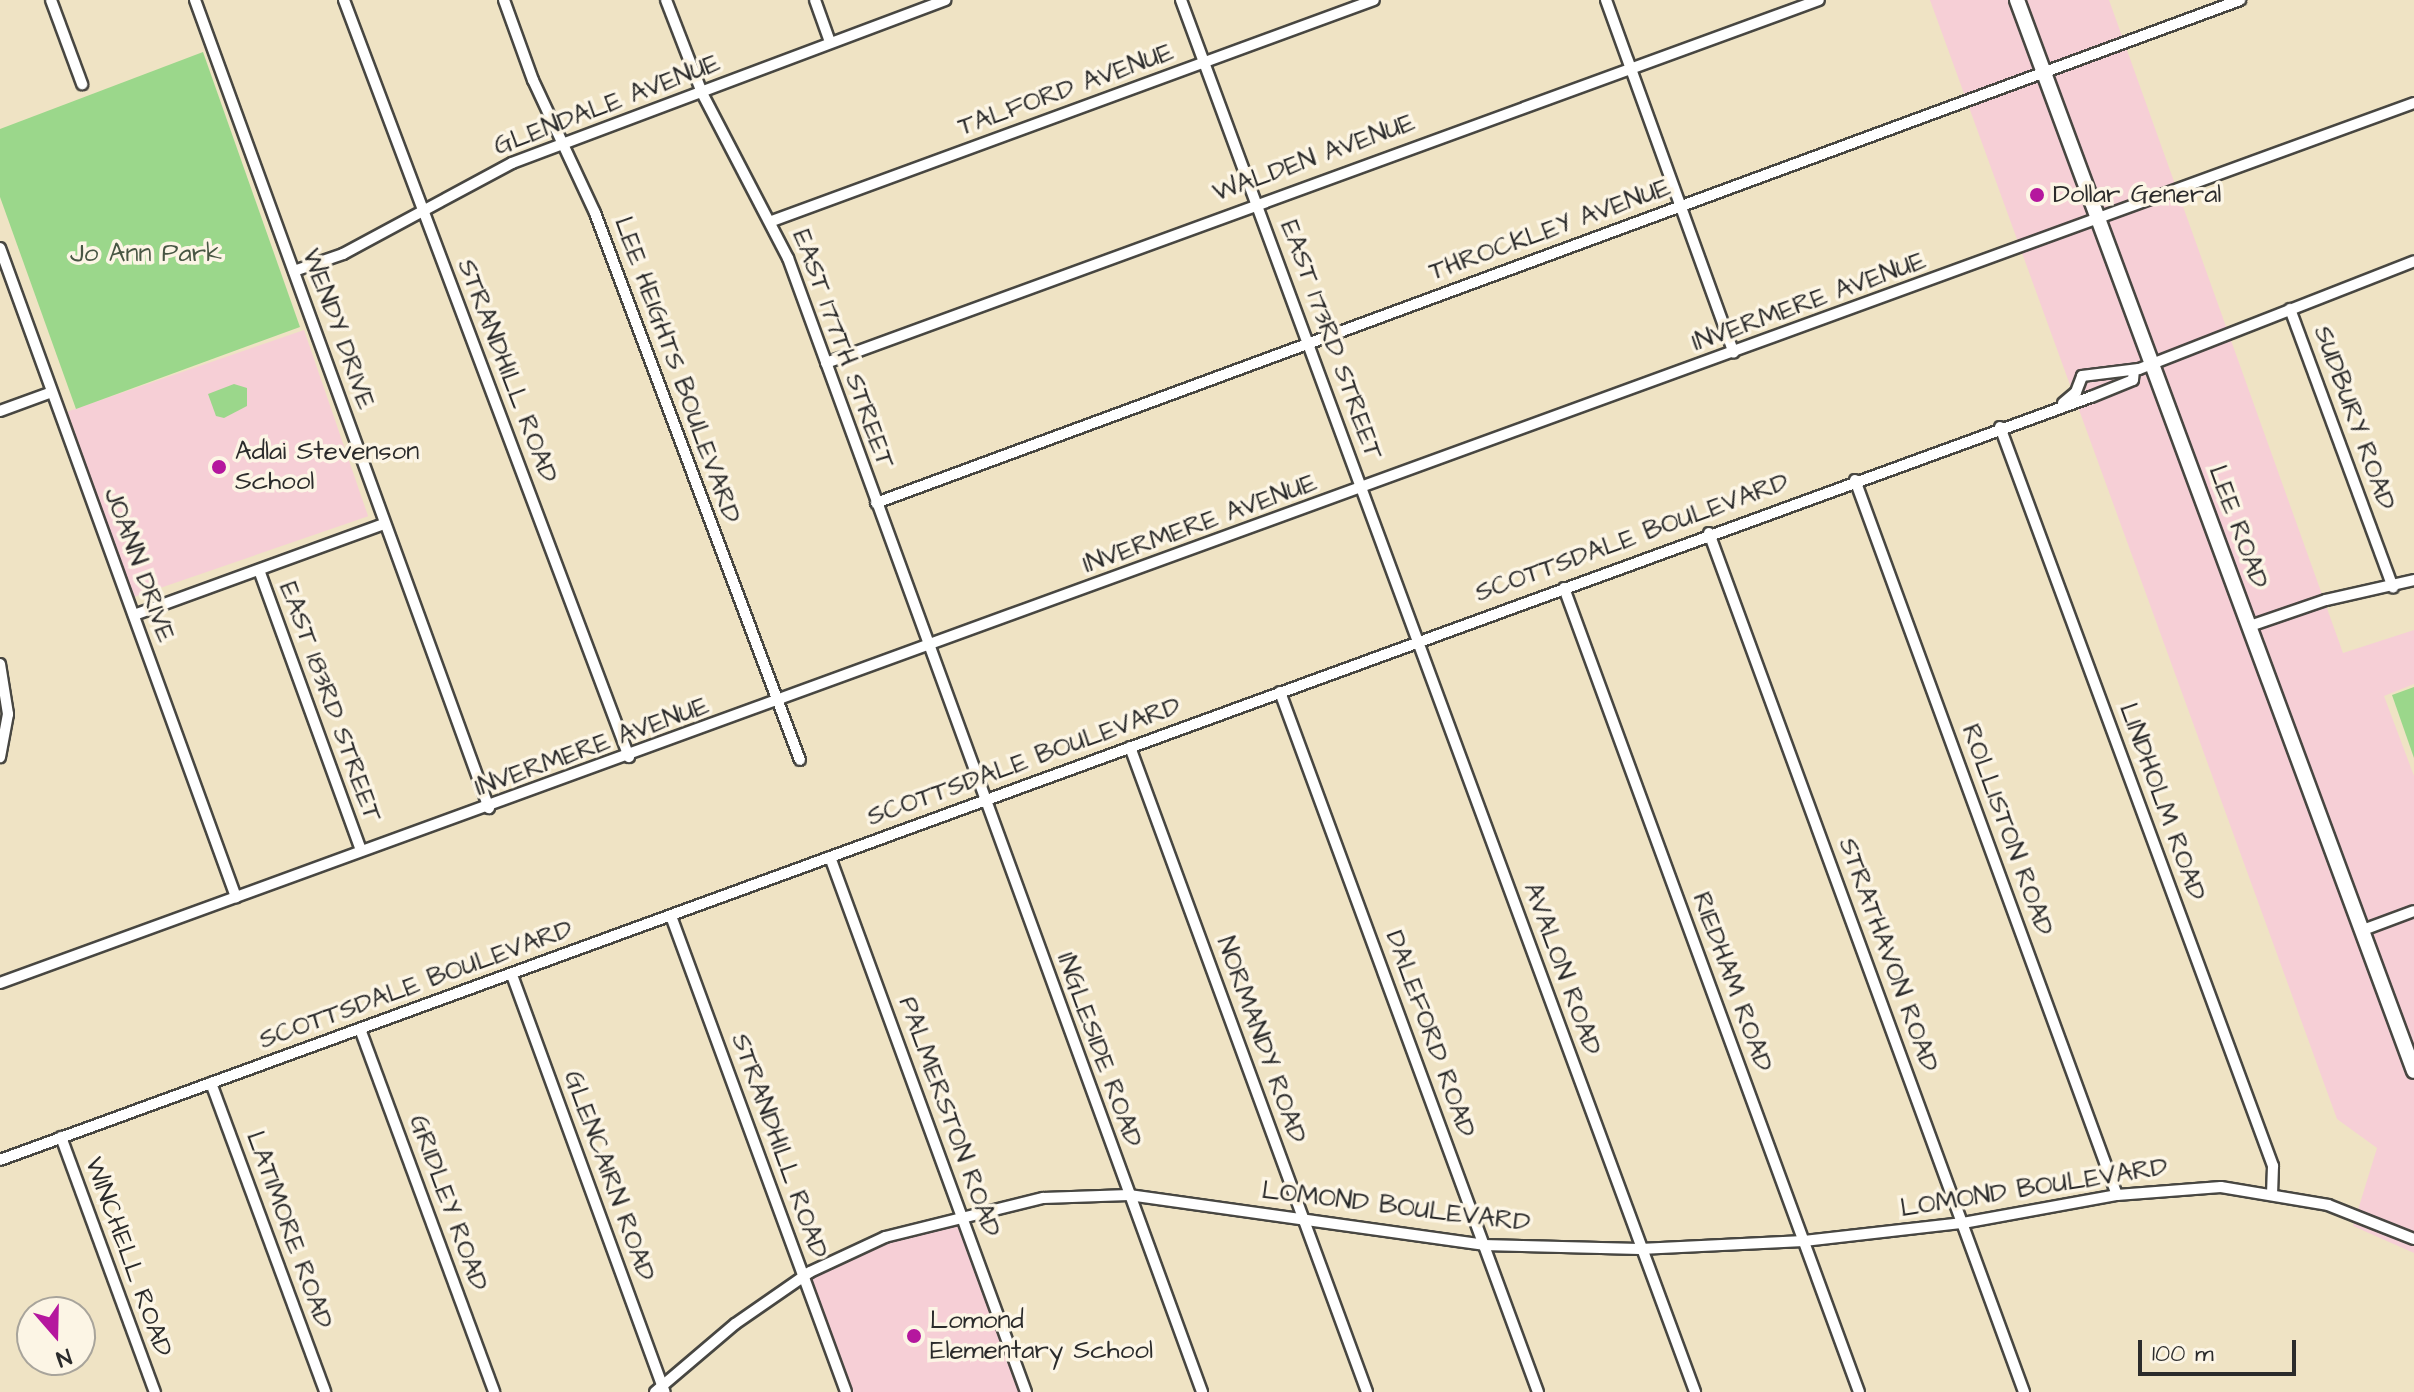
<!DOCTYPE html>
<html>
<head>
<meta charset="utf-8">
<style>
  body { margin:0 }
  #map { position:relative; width:2414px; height:1392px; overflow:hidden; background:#efe3c4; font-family:"Architects Daughter",sans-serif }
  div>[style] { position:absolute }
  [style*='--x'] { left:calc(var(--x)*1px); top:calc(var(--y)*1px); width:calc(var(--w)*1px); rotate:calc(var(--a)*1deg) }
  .built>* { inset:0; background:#f6cfd6; transform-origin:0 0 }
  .green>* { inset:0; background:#9bd78b }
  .roads { filter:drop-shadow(2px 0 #484742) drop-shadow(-2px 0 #484742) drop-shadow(0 2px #484742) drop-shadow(0 -2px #484742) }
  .minor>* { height:10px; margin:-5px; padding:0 5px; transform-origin:5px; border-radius:5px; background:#fff }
  .secondary>* { height:14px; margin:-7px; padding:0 7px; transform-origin:7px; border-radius:7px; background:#fff }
  .dots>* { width:22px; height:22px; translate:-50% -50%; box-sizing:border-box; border:4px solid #fcf5e5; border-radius:50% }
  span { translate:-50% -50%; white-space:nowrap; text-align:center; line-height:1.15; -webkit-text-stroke:7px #fcf5e5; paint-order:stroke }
  .street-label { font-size:26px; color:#2b2b2b }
  .poi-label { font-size:26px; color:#2b2b2b }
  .left { translate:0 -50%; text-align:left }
  .park-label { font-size:26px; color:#475643 }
  .north { position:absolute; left:16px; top:1296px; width:80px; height:80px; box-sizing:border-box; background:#fcf5e5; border:2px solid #a8a49b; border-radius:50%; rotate:160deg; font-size:22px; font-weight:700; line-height:32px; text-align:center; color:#2b2b2b }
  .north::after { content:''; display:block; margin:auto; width:28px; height:36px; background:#b5179e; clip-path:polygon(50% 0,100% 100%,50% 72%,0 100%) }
  .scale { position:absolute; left:2138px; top:1340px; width:158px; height:36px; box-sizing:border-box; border:4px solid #2b2b2b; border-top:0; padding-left:10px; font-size:24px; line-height:28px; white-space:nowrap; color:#2b2b2b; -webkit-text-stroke:6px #fcf5e5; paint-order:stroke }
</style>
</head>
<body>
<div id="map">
  <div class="built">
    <div style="clip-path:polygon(1930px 0,2109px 0,2343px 653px,2414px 630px,2414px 684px,2384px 696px,2414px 776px,2414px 1253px,2353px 1226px,2377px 1148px,2337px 1119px)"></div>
    <div style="left:304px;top:330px;width:197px;height:250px;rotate:71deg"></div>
    <div style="clip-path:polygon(963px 1216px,1026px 1392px,846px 1392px,804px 1277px,885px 1237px)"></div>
  </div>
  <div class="green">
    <div style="clip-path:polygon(203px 52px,300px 327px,76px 409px,0 197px,0 129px)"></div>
    <div style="clip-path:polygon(234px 384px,247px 388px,247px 406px,224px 418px,216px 416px,208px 394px)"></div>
    <div style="clip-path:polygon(2414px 687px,2414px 758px,2392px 695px)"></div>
  </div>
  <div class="roads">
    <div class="minor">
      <div style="--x:51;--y:0;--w:90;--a:69.7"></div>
      <div style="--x:195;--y:0;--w:860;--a:70.01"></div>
      <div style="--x:344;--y:0;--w:809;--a:69.37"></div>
      <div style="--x:504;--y:0;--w:85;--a:70.1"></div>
      <div style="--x:533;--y:80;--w:147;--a:65"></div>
      <div style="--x:595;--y:213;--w:584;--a:69.46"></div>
      <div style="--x:666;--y:0;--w:100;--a:68.8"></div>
      <div style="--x:702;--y:93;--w:186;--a:62.5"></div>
      <div style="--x:788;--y:258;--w:1207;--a:69.94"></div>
      <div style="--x:815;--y:0;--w:45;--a:70.3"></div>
      <div style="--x:1181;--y:0;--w:1484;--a:69.73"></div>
      <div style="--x:1606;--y:0;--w:375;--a:70.1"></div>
      <div style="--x:772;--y:221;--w:641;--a:-20.16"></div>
      <div style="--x:0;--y:248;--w:691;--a:70.02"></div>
      <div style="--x:294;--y:271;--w:52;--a:-19.1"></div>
      <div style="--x:343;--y:254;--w:192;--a:-28.3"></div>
      <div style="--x:512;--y:163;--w:463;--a:-20.6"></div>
      <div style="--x:2290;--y:309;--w:297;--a:69.7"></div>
      <div style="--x:826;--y:363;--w:1057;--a:-20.08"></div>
      <div style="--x:2063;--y:403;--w:17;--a:-40"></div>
      <div style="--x:2076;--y:392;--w:17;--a:-69"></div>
      <div style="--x:2082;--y:376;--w:57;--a:-7"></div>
      <div style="--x:2139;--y:369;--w:295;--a:-21.4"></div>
      <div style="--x:0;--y:411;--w:55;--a:-20.1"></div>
      <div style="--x:2000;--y:427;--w:788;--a:69.72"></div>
      <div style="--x:2273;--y:1166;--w:27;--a:92"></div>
      <div style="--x:1855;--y:480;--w:761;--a:69.88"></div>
      <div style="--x:876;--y:503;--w:1454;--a:-20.24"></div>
      <div style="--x:1709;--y:533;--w:915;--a:69.86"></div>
      <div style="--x:259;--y:570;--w:298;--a:70"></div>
      <div style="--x:1564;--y:588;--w:856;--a:69.85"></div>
      <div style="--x:134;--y:615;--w:266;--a:-20"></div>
      <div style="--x:2250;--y:626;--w:80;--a:-18.9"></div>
      <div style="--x:2326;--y:600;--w:90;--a:-12.8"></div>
      <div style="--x:0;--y:664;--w:51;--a:80.9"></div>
      <div style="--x:8;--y:714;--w:44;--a:100.5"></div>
      <div style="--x:1280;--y:692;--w:746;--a:69.77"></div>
      <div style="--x:1130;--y:747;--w:687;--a:69.82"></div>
      <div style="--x:830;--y:857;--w:570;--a:69.88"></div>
      <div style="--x:671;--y:916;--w:507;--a:69.81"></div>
      <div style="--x:2363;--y:930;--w:54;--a:-20.4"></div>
      <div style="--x:512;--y:975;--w:444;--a:69.9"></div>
      <div style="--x:0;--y:983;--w:2569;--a:-20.03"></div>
      <div style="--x:360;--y:1029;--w:387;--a:69.7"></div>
      <div style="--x:211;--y:1083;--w:329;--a:69.7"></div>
      <div style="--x:61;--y:1137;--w:272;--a:69.8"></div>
      <div style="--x:0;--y:1160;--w:2226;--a:-20.05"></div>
      <div style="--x:2091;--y:397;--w:45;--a:-22"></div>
      <div style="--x:2133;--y:380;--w:9;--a:-84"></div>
      <div style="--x:655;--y:1392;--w:105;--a:-40.4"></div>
      <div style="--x:735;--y:1324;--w:91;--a:-34.7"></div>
      <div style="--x:810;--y:1272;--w:83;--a:-25"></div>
      <div style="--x:885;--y:1237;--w:163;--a:-13.9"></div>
      <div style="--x:1043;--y:1198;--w:86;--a:-2"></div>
      <div style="--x:1129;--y:1195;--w:358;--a:8"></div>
      <div style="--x:1483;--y:1245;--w:157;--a:1.5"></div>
      <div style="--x:1640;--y:1249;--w:164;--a:-2.8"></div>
      <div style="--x:1804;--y:1241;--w:160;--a:-6.5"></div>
      <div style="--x:1963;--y:1223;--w:157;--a:-10.3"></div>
      <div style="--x:2117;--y:1195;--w:104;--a:-4.4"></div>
      <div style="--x:2221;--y:1187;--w:109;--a:9.5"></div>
      <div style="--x:2328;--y:1205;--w:92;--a:21.6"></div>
    </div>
    <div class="secondary">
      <div style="--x:2017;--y:0;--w:1142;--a:69.66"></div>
    </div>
  </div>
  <div class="dots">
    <div style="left:2037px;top:195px;background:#b5179e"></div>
    <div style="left:219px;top:467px;background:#b5179e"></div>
    <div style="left:914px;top:1336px;background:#b5179e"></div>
  </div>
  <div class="street-label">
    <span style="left:1066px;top:90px;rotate:-20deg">TALFORD AVENUE</span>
    <span style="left:607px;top:105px;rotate:-21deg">GLENDALE AVENUE</span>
    <span style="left:1314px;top:158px;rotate:-20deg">WALDEN AVENUE</span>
    <span style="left:1550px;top:230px;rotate:-20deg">THROCKLEY AVENUE</span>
    <span style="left:1809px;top:302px;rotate:-20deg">INVERMERE AVENUE</span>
    <span style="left:338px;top:329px;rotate:70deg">WENDY DRIVE</span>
    <span style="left:1331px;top:340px;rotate:70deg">EAST 173RD STREET</span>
    <span style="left:843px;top:349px;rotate:70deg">EAST 177TH STREET</span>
    <span style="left:677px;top:370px;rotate:70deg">LEE HEIGHTS BOULEVARD</span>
    <span style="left:507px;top:371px;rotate:69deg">STRANDHILL ROAD</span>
    <span style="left:2354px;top:418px;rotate:70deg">SUDBURY ROAD</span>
    <span style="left:1200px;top:524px;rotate:-20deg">INVERMERE AVENUE</span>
    <span style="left:2238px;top:527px;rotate:70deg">LEE ROAD</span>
    <span style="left:1632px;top:538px;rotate:-20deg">SCOTTSDALE BOULEVARD</span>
    <span style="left:139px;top:565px;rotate:70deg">JOANN DRIVE</span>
    <span style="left:330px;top:702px;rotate:70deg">EAST 183RD STREET</span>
    <span style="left:592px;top:747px;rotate:-20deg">INVERMERE AVENUE</span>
    <span style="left:1024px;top:762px;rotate:-20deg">SCOTTSDALE BOULEVARD</span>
    <span style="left:2162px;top:802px;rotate:70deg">LINDHOLM ROAD</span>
    <span style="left:2007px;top:830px;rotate:70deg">ROLLISTON ROAD</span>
    <span style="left:1888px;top:955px;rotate:70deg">STRATHAVON ROAD</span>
    <span style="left:1562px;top:969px;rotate:70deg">AVALON ROAD</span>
    <span style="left:1732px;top:982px;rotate:70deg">RIEDHAM ROAD</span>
    <span style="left:416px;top:985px;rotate:-20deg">SCOTTSDALE BOULEVARD</span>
    <span style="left:1430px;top:1034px;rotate:70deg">DALEFORD ROAD</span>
    <span style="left:1261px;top:1040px;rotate:70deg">NORMANDY ROAD</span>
    <span style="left:1099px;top:1050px;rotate:70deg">INGLESIDE ROAD</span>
    <span style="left:949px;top:1117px;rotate:70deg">PALMERSTON ROAD</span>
    <span style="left:779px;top:1146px;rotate:70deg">STRANDHILL ROAD</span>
    <span style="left:609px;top:1176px;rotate:70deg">GLENCAIRN ROAD</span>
    <span style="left:2034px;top:1188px;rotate:-9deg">LOMOND BOULEVARD</span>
    <span style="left:448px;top:1203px;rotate:70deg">GRIDLEY ROAD</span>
    <span style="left:1396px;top:1207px;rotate:7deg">LOMOND BOULEVARD</span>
    <span style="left:289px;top:1230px;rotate:70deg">LATIMORE ROAD</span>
    <span style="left:128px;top:1257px;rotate:70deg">WINCHELL ROAD</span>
  </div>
  <div class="poi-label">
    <span class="left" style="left:2053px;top:195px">Dollar General</span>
    <span class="left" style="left:235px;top:467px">Adlai Stevenson<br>School</span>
    <span class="left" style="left:930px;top:1336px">Lomond<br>Elementary School</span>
  </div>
  <div class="park-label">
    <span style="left:146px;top:254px">Jo Ann Park</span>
  </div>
  <div class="north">N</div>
  <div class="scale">100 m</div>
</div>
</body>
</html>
